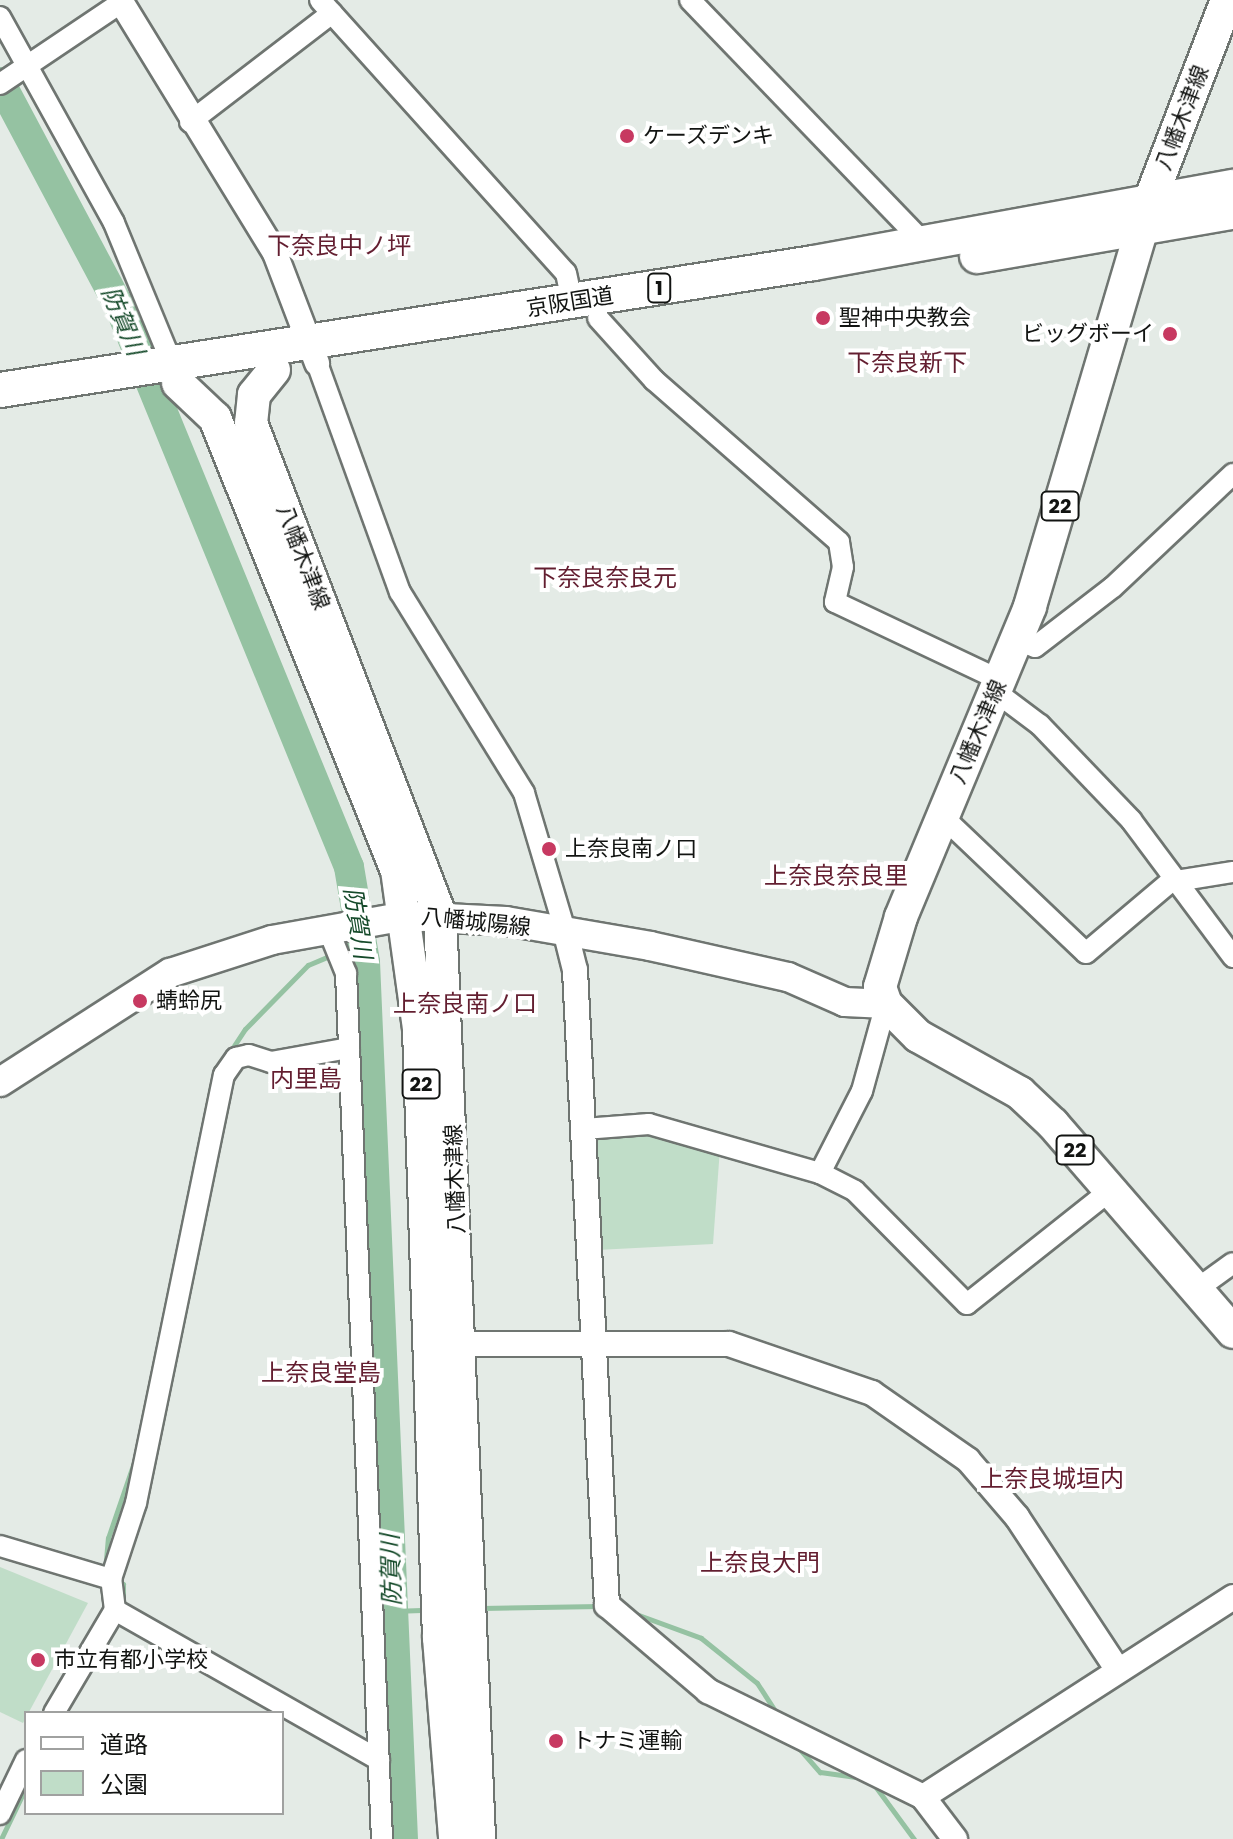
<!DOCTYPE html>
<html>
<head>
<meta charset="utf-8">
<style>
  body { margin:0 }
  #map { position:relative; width:1233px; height:1839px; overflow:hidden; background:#e4ebe6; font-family:Poppins,"Noto Sans JP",sans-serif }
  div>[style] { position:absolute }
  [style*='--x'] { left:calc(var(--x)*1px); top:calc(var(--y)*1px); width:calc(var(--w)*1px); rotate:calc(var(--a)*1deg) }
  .green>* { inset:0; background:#c0ddc8 }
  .stream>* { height:5px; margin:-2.5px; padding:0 2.5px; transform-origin:2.5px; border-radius:2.5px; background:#95c2a2 }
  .river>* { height:30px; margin:-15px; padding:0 15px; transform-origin:15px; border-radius:15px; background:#95c2a2 }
  .roads { filter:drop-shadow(2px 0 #6f7571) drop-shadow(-2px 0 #6f7571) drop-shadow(0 2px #6f7571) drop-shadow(0 -2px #6f7571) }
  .minor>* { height:20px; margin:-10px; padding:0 10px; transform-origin:10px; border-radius:10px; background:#fff }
  .tertiary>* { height:24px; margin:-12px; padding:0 12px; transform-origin:12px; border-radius:12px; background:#fff }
  .secondary>* { height:28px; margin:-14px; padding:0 14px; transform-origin:14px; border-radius:14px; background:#fff }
  .primary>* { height:32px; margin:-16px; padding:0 16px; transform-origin:16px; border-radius:16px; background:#fff }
  .trunk>* { height:34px; margin:-17px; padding:0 17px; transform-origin:17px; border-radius:17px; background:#fff }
  .dots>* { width:22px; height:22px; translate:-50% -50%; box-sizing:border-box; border:4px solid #fff; border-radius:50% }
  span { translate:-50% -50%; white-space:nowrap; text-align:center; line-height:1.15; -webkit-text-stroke:8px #fff; paint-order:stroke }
  .shield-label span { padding:2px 6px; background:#fff; border:2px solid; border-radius:6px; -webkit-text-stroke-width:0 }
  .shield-label { font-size:20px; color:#121412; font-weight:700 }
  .street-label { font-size:22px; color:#121412 }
  .poi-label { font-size:22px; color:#121412 }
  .left { translate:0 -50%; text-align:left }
  .right { translate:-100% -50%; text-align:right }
  .neighbourhood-label { font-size:24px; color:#631e30 }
  .water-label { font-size:24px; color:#154a2a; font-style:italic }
  .legend { position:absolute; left:24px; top:1711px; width:260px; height:104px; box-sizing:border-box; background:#fff; border:2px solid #a0a1a0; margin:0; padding:10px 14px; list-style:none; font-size:24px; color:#121412 }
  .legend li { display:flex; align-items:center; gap:16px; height:40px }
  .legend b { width:40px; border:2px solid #a0a1a0 }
</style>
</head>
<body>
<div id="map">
  <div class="green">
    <div style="clip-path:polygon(650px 1128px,720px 1148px,713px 1244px,597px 1250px,595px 1142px,605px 1133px)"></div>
    <div style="clip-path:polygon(0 1567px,88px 1603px,23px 1723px,0 1712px)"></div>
  </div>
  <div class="stream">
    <div style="--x:342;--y:953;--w:20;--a:-9"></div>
    <div style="--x:220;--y:1067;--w:45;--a:-56.7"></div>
    <div style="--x:245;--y:1029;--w:90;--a:-45.5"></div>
    <div style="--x:308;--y:965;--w:26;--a:-23"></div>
    <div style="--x:105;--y:1571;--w:33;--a:-85"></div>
    <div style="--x:108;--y:1538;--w:87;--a:-71.1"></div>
    <div style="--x:117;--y:1579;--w:8;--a:40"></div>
    <div style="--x:123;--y:1584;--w:24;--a:90"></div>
    <div style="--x:482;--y:1608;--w:118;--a:-1"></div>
    <div style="--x:625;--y:1610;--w:81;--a:20.2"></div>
    <div style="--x:701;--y:1638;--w:72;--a:38.8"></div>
    <div style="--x:757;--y:1683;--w:37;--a:57"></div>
    <div style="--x:393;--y:1611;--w:35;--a:-2"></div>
    <div style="--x:797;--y:1746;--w:35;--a:49"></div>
    <div style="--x:820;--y:1772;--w:43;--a:7.9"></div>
    <div style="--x:875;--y:1786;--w:66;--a:53.7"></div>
    <div style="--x:1;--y:1839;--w:58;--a:-64.3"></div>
  </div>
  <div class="river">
    <div style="--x:0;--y:82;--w:256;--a:62"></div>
    <div style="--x:120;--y:308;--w:604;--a:67.72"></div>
    <div style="--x:349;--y:867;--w:96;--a:80.4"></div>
    <div style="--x:365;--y:962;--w:878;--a:87.52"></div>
  </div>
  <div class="roads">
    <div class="minor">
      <div style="--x:320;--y:0;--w:367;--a:48"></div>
      <div style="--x:566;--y:273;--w:30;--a:78"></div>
      <div style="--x:690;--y:0;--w:337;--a:46.1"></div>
      <div style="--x:0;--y:17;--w:235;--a:61"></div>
      <div style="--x:114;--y:223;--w:152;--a:67.6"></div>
      <div style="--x:0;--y:84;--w:147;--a:-33.9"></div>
      <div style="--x:190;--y:122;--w:179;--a:-37.5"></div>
      <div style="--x:598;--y:318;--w:84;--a:47.9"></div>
      <div style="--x:654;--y:380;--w:246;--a:41.2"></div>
      <div style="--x:839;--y:542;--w:25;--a:81"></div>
      <div style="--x:843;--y:567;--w:36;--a:103"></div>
      <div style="--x:835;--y:602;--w:183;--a:25.3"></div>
      <div style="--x:317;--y:363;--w:244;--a:70.1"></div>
      <div style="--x:400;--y:592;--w:236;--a:58.3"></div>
      <div style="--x:524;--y:793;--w:147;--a:73.4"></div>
      <div style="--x:1018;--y:641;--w:18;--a:19"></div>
      <div style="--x:1035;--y:647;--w:98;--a:-37.6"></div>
      <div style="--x:1113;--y:587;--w:165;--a:-43.3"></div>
      <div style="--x:996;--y:692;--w:55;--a:36.9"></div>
      <div style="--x:1040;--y:725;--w:132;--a:46.2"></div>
      <div style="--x:1131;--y:820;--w:171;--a:53.3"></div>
      <div style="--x:943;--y:817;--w:197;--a:43.6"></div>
      <div style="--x:1086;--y:953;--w:110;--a:-40.2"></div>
      <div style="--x:1170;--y:882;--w:64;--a:-9"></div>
      <div style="--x:328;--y:929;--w:48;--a:67.8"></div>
      <div style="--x:346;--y:973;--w:867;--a:87.62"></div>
      <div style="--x:584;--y:1129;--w:65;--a:-4.4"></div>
      <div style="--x:649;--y:1124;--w:178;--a:16"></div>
      <div style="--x:820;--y:1173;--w:39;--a:27"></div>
      <div style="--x:855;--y:1191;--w:159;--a:45.3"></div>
      <div style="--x:967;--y:1304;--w:184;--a:-38.4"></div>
      <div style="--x:820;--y:1173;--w:92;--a:-62.9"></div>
      <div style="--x:862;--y:1091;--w:90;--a:-74.6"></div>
      <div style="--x:1197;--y:1289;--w:44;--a:-35.8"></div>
      <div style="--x:0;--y:1546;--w:116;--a:16.6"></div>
      <div style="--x:115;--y:1610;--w:304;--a:29.6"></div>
      <div style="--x:54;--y:1713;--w:120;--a:-59.4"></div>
      <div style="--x:115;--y:1610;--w:31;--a:-97"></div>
      <div style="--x:111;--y:1579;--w:80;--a:-71.8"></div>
      <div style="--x:136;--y:1503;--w:437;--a:-78.4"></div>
      <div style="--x:224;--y:1075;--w:21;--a:-55"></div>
      <div style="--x:236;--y:1058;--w:13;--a:-13"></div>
      <div style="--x:249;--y:1055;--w:23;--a:18"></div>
      <div style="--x:271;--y:1062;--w:79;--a:-10.2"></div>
      <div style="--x:0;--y:1814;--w:60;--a:-64.3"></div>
    </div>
    <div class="tertiary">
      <div style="--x:120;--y:0;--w:297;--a:58.5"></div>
      <div style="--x:275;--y:253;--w:118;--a:69.1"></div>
      <div style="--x:566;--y:934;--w:37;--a:76"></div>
      <div style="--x:575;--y:970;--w:636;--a:87.12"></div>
      <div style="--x:607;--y:1605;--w:133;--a:40.4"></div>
      <div style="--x:708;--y:1691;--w:240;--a:26.2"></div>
      <div style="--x:923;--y:1797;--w:53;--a:52.7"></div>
      <div style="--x:447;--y:1333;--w:19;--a:36"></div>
      <div style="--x:462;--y:1344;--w:267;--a:0"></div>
      <div style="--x:729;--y:1344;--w:151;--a:18.9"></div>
      <div style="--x:872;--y:1393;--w:117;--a:34.9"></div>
      <div style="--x:968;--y:1460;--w:75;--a:49.3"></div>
      <div style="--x:1017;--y:1517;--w:183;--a:56.6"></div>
      <div style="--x:923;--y:1797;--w:369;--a:-32.8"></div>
    </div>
    <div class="secondary">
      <div style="--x:0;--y:1082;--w:202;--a:-32.7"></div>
      <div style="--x:170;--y:973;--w:107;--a:-17.9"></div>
      <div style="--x:272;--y:940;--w:136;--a:-10.2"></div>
      <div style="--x:406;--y:916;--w:100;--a:2.9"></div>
      <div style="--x:506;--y:921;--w:146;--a:9.8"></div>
      <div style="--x:650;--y:946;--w:141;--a:12.7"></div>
      <div style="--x:788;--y:977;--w:62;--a:23.7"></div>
      <div style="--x:845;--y:1002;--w:41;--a:2.8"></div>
    </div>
    <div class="primary">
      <div style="--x:1227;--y:0;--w:215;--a:111"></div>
      <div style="--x:1150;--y:201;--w:423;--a:106.5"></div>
      <div style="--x:1030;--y:607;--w:336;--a:112.6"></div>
      <div style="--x:901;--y:917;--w:73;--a:106.7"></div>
      <div style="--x:880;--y:987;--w:18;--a:71"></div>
      <div style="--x:886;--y:1004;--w:45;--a:45"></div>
      <div style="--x:918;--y:1036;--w:117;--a:29.2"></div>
      <div style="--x:1020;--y:1093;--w:45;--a:43.2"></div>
      <div style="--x:1053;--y:1124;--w:275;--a:49.1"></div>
      <div style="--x:274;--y:370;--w:32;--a:129"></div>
      <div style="--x:254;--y:395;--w:28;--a:96"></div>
      <div style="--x:251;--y:423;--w:527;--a:68.99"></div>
      <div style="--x:440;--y:915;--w:925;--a:87.58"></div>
      <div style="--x:178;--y:383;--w:51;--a:43.4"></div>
      <div style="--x:215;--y:418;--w:487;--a:68.1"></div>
      <div style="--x:397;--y:870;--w:161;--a:82.1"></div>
      <div style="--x:419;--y:1029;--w:609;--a:88.12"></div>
      <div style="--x:439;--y:1638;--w:202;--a:85.4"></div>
    </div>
    <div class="trunk">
      <div style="--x:977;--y:256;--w:260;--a:-9.8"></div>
      <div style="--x:0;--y:390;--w:824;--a:-8.87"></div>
      <div style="--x:814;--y:263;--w:426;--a:-10.3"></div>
    </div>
  </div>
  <div class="dots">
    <div style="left:627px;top:136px;background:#c73961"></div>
    <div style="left:823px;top:318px;background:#c73961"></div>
    <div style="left:1170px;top:334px;background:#c73961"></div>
    <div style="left:549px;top:849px;background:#c73961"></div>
    <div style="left:140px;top:1001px;background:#c73961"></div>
    <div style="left:38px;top:1660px;background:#c73961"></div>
    <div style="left:556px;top:1741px;background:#c73961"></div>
  </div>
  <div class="shield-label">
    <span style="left:659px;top:288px">1</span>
    <span style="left:1060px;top:506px">22</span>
    <span style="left:421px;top:1084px">22</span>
    <span style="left:1075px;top:1150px">22</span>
  </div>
  <div class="street-label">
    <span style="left:1182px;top:118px;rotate:-69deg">八幡木津線</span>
    <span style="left:570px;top:302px;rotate:-9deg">京阪国道</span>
    <span style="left:303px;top:557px;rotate:69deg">八幡木津線</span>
    <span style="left:978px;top:732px;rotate:-67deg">八幡木津線</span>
    <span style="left:476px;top:922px;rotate:6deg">八幡城陽線</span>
    <span style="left:455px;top:1179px;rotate:-92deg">八幡木津線</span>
  </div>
  <div class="poi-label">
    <span class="left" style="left:643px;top:136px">ケーズデンキ</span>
    <span class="left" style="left:839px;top:318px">聖神中央教会</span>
    <span class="right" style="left:1154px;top:334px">ビッグボーイ</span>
    <span class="left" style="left:565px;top:849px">上奈良南ノ口</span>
    <span class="left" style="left:156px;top:1001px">蜻蛉尻</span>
    <span class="left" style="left:54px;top:1660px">市立有都小学校</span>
    <span class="left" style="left:572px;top:1741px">トナミ運輸</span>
  </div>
  <div class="neighbourhood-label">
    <span style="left:339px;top:246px">下奈良中ノ坪</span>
    <span style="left:907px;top:363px">下奈良新下</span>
    <span style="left:605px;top:578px">下奈良奈良元</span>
    <span style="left:836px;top:876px">上奈良奈良里</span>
    <span style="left:465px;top:1004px">上奈良南ノ口</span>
    <span style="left:306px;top:1079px">内里島</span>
    <span style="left:321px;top:1373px">上奈良堂島</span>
    <span style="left:1052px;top:1479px">上奈良城垣内</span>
    <span style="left:760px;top:1563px">上奈良大門</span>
  </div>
  <div class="water-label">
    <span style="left:123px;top:321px;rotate:67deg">防賀川</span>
    <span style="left:358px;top:923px;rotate:81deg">防賀川</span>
    <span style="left:391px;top:1570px;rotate:-92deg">防賀川</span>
  </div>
  <ul class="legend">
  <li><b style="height:10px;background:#fff"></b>道路</li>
  <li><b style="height:22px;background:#c0ddc8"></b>公園</li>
  </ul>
</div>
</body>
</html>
